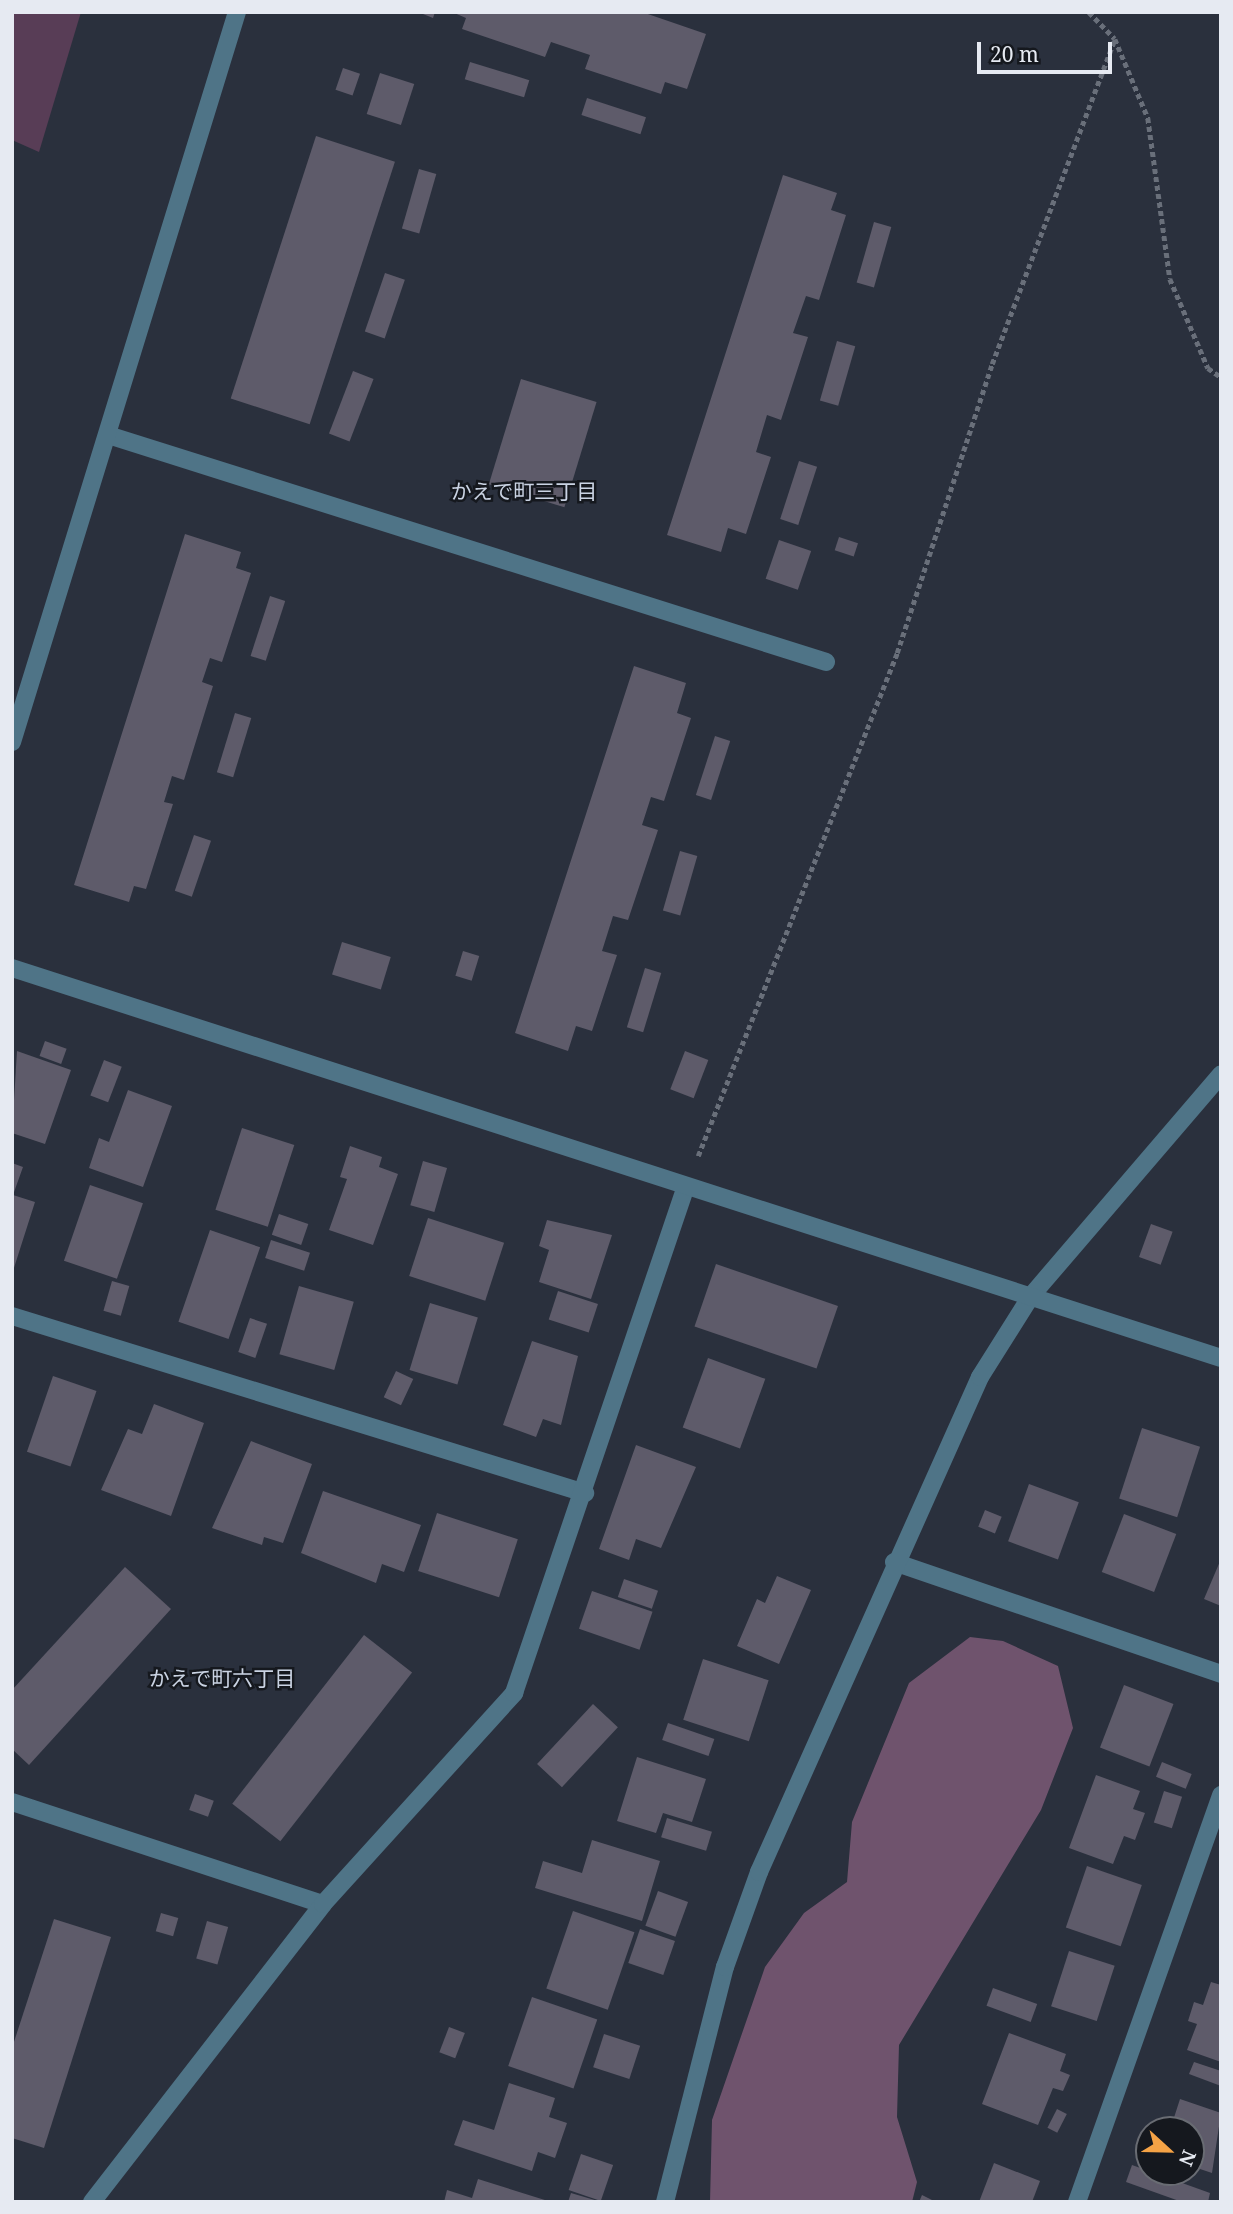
<!DOCTYPE html>
<html>
<head>
<meta charset="utf-8">
<style>
  body { margin:0 }
  #map { position:relative; width:1233px; height:2214px; overflow:hidden; background:#2a303d; font-family:"Noto Serif","Noto Sans JP",serif }
  div>[style] { position:absolute }
  [style*='--x'] { left:calc(var(--x)*1px); top:calc(var(--y)*1px); width:calc(var(--w)*1px); rotate:calc(var(--a)*1deg) }
  .green>* { inset:0; background:#583d56 }
  .forest>* { inset:0; background:#6f536d }
  .building>* { inset:0; background:#5e5b6a; transform-origin:0 0 }
  .path>* { height:4.5px; margin-top:-2.25px; transform-origin:0; background:repeating-linear-gradient(90deg,#696f7a 0 5px,transparent 0 8.5px) }
  .minor>* { height:18px; margin:-9px; padding:0 9px; transform-origin:9px; border-radius:9px; background:#4f7487 }
  .tertiary>* { height:18px; margin:-9px; padding:0 9px; transform-origin:9px; border-radius:9px; background:#4f7487 }
  span { translate:-50% -50%; white-space:nowrap; text-align:center; line-height:1.15; -webkit-text-stroke:5px #15181e; paint-order:stroke }
  .neighbourhood-label { font-size:21px; color:#cad3e3 }
  .frame { position:absolute; inset:0; border:14px solid #e6eaf2; pointer-events:none }
  .north { position:absolute; left:1135px; top:2116px; width:70px; height:70px; box-sizing:border-box; background:#15181e; border:2px solid #696c73; border-radius:50%; rotate:112deg; font-size:19px; font-weight:700; line-height:28px; text-align:center; color:#e6eaf2 }
  .north::after { content:''; display:block; margin:auto; width:24px; height:32px; background:#f5a346; clip-path:polygon(50% 0,100% 100%,50% 72%,0 100%) }
  .scale { position:absolute; left:977px; top:42px; width:135px; height:32px; box-sizing:border-box; border:4px solid #e6eaf2; border-top:0; padding-left:9px; font-size:21px; line-height:24px; white-space:nowrap; color:#e6eaf2; -webkit-text-stroke:5px #15181e; paint-order:stroke }
</style>
</head>
<body>
<div id="map">
  <div class="green">
    <div style="clip-path:polygon(12px 12px,81px 12px,39px 152px,12px 140px)"></div>
  </div>
  <div class="forest">
    <div style="clip-path:polygon(970px 1637px,1003px 1641px,1058px 1666px,1073px 1728px,1041px 1810px,899px 2045px,897px 2117px,917px 2182px,912px 2202px,710px 2202px,712px 2120px,765px 1967px,804px 1913px,847px 1882px,852px 1822px,909px 1683px)"></div>
  </div>
  <div class="building">
    <div style="clip-path:polygon(418px 12px,435px 12px,433px 18px)"></div>
    <div style="clip-path:polygon(452px 12px,642px 12px,706px 34px,687px 89px,665px 82px,661px 94px,585px 69px,590px 55px,551px 42px,545px 57px,462px 29px,466px 18px)"></div>
    <div style="left:470px;top:62px;width:62px;height:18px;rotate:17deg"></div>
    <div style="left:343px;top:68px;width:18px;height:23px;rotate:19deg"></div>
    <div style="left:380px;top:73px;width:36px;height:43px;rotate:18deg"></div>
    <div style="left:587px;top:98px;width:62px;height:18px;rotate:18deg"></div>
    <div style="left:316px;top:136px;width:83px;height:276px;rotate:18deg"></div>
    <div style="left:419px;top:169px;width:18px;height:62px;rotate:16deg"></div>
    <div style="clip-path:polygon(783px 175px,837px 193px,831px 210px,846px 215px,819px 300px,806px 296px,793px 333px,808px 337px,781px 420px,767px 415px,756px 452px,771px 457px,746px 534px,728px 528px,721px 552px,667px 535px)"></div>
    <div style="left:874px;top:222px;width:18px;height:63px;rotate:16deg"></div>
    <div style="left:385px;top:273px;width:21px;height:62px;rotate:19deg"></div>
    <div style="left:837px;top:341px;width:19px;height:62px;rotate:16deg"></div>
    <div style="left:353px;top:371px;width:22px;height:67px;rotate:21deg"></div>
    <div style="left:521px;top:379px;width:79px;height:110px;rotate:17deg"></div>
    <div style="left:799px;top:461px;width:19px;height:61px;rotate:18deg"></div>
    <div style="clip-path:polygon(185px 534px,241px 552px,236px 568px,251px 573px,222px 662px,210px 658px,202px 682px,213px 686px,184px 780px,172px 776px,164px 802px,173px 804px,146px 889px,134px 886px,129px 902px,74px 885px)"></div>
    <div style="left:839px;top:537px;width:20px;height:14px;rotate:18deg"></div>
    <div style="left:779px;top:540px;width:34px;height:41px;rotate:19deg"></div>
    <div style="left:270px;top:596px;width:16px;height:63px;rotate:18deg"></div>
    <div style="clip-path:polygon(634px 666px,686px 683px,677px 713px,691px 718px,664px 801px,651px 797px,642px 825px,658px 830px,628px 920px,613px 916px,602px 951px,617px 955px,592px 1031px,576px 1026px,568px 1051px,515px 1033px)"></div>
    <div style="left:235px;top:713px;width:17px;height:62px;rotate:17deg"></div>
    <div style="left:715px;top:736px;width:16px;height:62px;rotate:18deg"></div>
    <div style="left:194px;top:835px;width:18px;height:59px;rotate:19deg"></div>
    <div style="left:680px;top:851px;width:18px;height:62px;rotate:16deg"></div>
    <div style="left:342px;top:942px;width:51px;height:34px;rotate:17deg"></div>
    <div style="left:463px;top:951px;width:17px;height:26px;rotate:17deg"></div>
    <div style="left:645px;top:968px;width:17px;height:62px;rotate:17deg"></div>
    <div style="left:45px;top:1041px;width:23px;height:16px;rotate:20deg"></div>
    <div style="clip-path:polygon(17px 1051px,71px 1070px,45px 1144px,12px 1133px)"></div>
    <div style="left:685px;top:1051px;width:25px;height:41px;rotate:21deg"></div>
    <div style="left:104px;top:1060px;width:19px;height:38px;rotate:21deg"></div>
    <div style="clip-path:polygon(128px 1090px,172px 1106px,143px 1187px,89px 1168px,99px 1138px,109px 1142px)"></div>
    <div style="left:242px;top:1128px;width:55px;height:86px;rotate:18deg"></div>
    <div style="clip-path:polygon(350px 1146px,382px 1157px,379px 1167px,398px 1174px,373px 1245px,329px 1230px,347px 1179px,340px 1177px)"></div>
    <div style="left:423px;top:1161px;width:25px;height:46px;rotate:16deg"></div>
    <div style="clip-path:polygon(12px 1163px,23px 1167px,13px 1195px,35px 1202px,13px 1271px)"></div>
    <div style="left:90px;top:1185px;width:56px;height:80px;rotate:19deg"></div>
    <div style="left:279px;top:1214px;width:31px;height:22px;rotate:19deg"></div>
    <div style="left:428px;top:1218px;width:80px;height:61px;rotate:18deg"></div>
    <div style="clip-path:polygon(547px 1220px,612px 1235px,591px 1299px,539px 1282px,549px 1250px,539px 1246px)"></div>
    <div style="left:1151px;top:1224px;width:23px;height:35px;rotate:20deg"></div>
    <div style="left:210px;top:1230px;width:53px;height:97px;rotate:19deg"></div>
    <div style="left:271px;top:1240px;width:41px;height:19px;rotate:18deg"></div>
    <div style="left:716px;top:1264px;width:129px;height:66px;rotate:19deg"></div>
    <div style="left:112px;top:1281px;width:18px;height:31px;rotate:16deg"></div>
    <div style="left:299px;top:1286px;width:57px;height:71px;rotate:16deg"></div>
    <div style="left:558px;top:1291px;width:42px;height:30px;rotate:18deg"></div>
    <div style="left:430px;top:1303px;width:50px;height:70px;rotate:17deg"></div>
    <div style="left:250px;top:1318px;width:18px;height:36px;rotate:19deg"></div>
    <div style="clip-path:polygon(532px 1341px,578px 1356px,561px 1425px,543px 1419px,536px 1437px,503px 1425px)"></div>
    <div style="left:708px;top:1358px;width:61px;height:74px;rotate:20deg"></div>
    <div style="left:396px;top:1371px;width:19px;height:29px;rotate:25deg"></div>
    <div style="left:53px;top:1376px;width:46px;height:80px;rotate:19deg"></div>
    <div style="clip-path:polygon(154px 1404px,204px 1423px,171px 1516px,101px 1490px,128px 1429px,142px 1434px)"></div>
    <div style="left:1142px;top:1428px;width:61px;height:74px;rotate:18deg"></div>
    <div style="clip-path:polygon(251px 1441px,312px 1464px,283px 1543px,264px 1537px,262px 1545px,212px 1528px)"></div>
    <div style="clip-path:polygon(636px 1445px,696px 1467px,661px 1548px,636px 1539px,629px 1560px,599px 1549px)"></div>
    <div style="left:1029px;top:1484px;width:53px;height:61px;rotate:20deg"></div>
    <div style="clip-path:polygon(323px 1491px,421px 1525px,404px 1572px,382px 1564px,376px 1583px,301px 1553px)"></div>
    <div style="left:985px;top:1510px;width:18px;height:18px;rotate:22deg"></div>
    <div style="left:437px;top:1513px;width:85px;height:61px;rotate:18deg"></div>
    <div style="left:1124px;top:1514px;width:56px;height:62px;rotate:21deg"></div>
    <div style="clip-path:polygon(1221px 1559px,1221px 1606px,1204px 1599px)"></div>
    <div style="clip-path:polygon(125px 1567px,171px 1609px,29px 1765px,12px 1749px,12px 1690px)"></div>
    <div style="clip-path:polygon(777px 1576px,811px 1590px,779px 1664px,737px 1646px,757px 1599px,765px 1603px)"></div>
    <div style="left:624px;top:1579px;width:36px;height:19px;rotate:19deg"></div>
    <div style="left:592px;top:1591px;width:64px;height:40px;rotate:19deg"></div>
    <div style="left:364px;top:1635px;width:61px;height:214px;rotate:38deg"></div>
    <div style="left:703px;top:1659px;width:69px;height:64px;rotate:18deg"></div>
    <div style="left:1124px;top:1685px;width:53px;height:67px;rotate:21deg"></div>
    <div style="left:593px;top:1704px;width:34px;height:82px;rotate:43deg"></div>
    <div style="left:668px;top:1723px;width:49px;height:18px;rotate:19deg"></div>
    <div style="clip-path:polygon(637px 1757px,706px 1779px,692px 1822px,663px 1813px,656px 1833px,617px 1821px)"></div>
    <div style="left:1162px;top:1762px;width:32px;height:16px;rotate:22deg"></div>
    <div style="clip-path:polygon(1096px 1775px,1140px 1791px,1133px 1809px,1145px 1813px,1135px 1840px,1124px 1836px,1113px 1864px,1069px 1848px)"></div>
    <div style="left:1164px;top:1791px;width:19px;height:33px;rotate:18deg"></div>
    <div style="left:195px;top:1794px;width:20px;height:17px;rotate:20deg"></div>
    <div style="left:667px;top:1818px;width:47px;height:20px;rotate:17deg"></div>
    <div style="clip-path:polygon(592px 1840px,660px 1861px,642px 1921px,535px 1888px,543px 1861px,582px 1873px)"></div>
    <div style="left:1087px;top:1866px;width:58px;height:65px;rotate:19deg"></div>
    <div style="left:658px;top:1891px;width:32px;height:37px;rotate:20deg"></div>
    <div style="left:573px;top:1911px;width:65px;height:82px;rotate:19deg"></div>
    <div style="left:161px;top:1913px;width:18px;height:19px;rotate:16deg"></div>
    <div style="clip-path:polygon(54px 1919px,111px 1937px,44px 2148px,12px 2138px,12px 2048px)"></div>
    <div style="left:207px;top:1921px;width:22px;height:39px;rotate:16deg"></div>
    <div style="left:640px;top:1929px;width:37px;height:36px;rotate:19deg"></div>
    <div style="left:1069px;top:1951px;width:48px;height:58px;rotate:18deg"></div>
    <div style="clip-path:polygon(1211px 1982px,1221px 1985px,1221px 2062px,1187px 2050px,1197px 2024px,1188px 2021px,1194px 2002px,1203px 2005px)"></div>
    <div style="left:993px;top:1988px;width:47px;height:19px;rotate:20deg"></div>
    <div style="left:532px;top:1997px;width:69px;height:73px;rotate:19deg"></div>
    <div style="left:449px;top:2027px;width:17px;height:27px;rotate:21deg"></div>
    <div style="clip-path:polygon(1009px 2033px,1066px 2054px,1060px 2071px,1070px 2075px,1063px 2091px,1053px 2088px,1038px 2125px,982px 2104px)"></div>
    <div style="left:604px;top:2034px;width:38px;height:35px;rotate:18deg"></div>
    <div style="clip-path:polygon(1194px 2062px,1221px 2071px,1221px 2086px,1189px 2074px)"></div>
    <div style="clip-path:polygon(509px 2083px,555px 2098px,549px 2117px,567px 2123px,555px 2158px,538px 2152px,532px 2171px,454px 2145px,463px 2120px,494px 2130px)"></div>
    <div style="clip-path:polygon(1180px 2099px,1221px 2113px,1212px 2173px,1191px 2166px,1191px 2130px,1170px 2130px)"></div>
    <div style="left:1057px;top:2109px;width:11px;height:21px;rotate:27deg"></div>
    <div style="left:581px;top:2154px;width:34px;height:38px;rotate:19deg"></div>
    <div style="clip-path:polygon(994px 2163px,1040px 2181px,1032px 2202px,979px 2202px)"></div>
    <div style="clip-path:polygon(1132px 2165px,1210px 2193px,1208px 2202px,1182px 2202px,1126px 2182px)"></div>
    <div style="clip-path:polygon(478px 2179px,548px 2201px,547px 2202px,444px 2202px,447px 2190px,472px 2198px)"></div>
    <div style="clip-path:polygon(571px 2193px,598px 2201px,598px 2202px,568px 2202px)"></div>
    <div style="clip-path:polygon(922px 2195px,936px 2202px,919px 2202px)"></div>
  </div>
  <div class="path">
    <div style="--x:1089;--y:12;--w:37;--a:46"></div>
    <div style="--x:1115;--y:39;--w:86;--a:67.3"></div>
    <div style="--x:1148;--y:118;--w:162;--a:82.2"></div>
    <div style="--x:1170;--y:279;--w:97;--a:66.9"></div>
    <div style="--x:1208;--y:368;--w:16;--a:35"></div>
    <div style="--x:698;--y:1156;--w:541;--a:-68.41"></div>
    <div style="--x:897;--y:653;--w:304;--a:-71.8"></div>
    <div style="--x:992;--y:364;--w:347;--a:-69.3"></div>
  </div>
  <div class="minor">
    <div style="--x:108;--y:435;--w:753;--a:17.54"></div>
    <div style="--x:12;--y:742;--w:764;--a:-72.87"></div>
    <div style="--x:12;--y:1316;--w:600;--a:17.17"></div>
    <div style="--x:894;--y:1562;--w:346;--a:18.9"></div>
    <div style="--x:12;--y:1802;--w:327;--a:18.2"></div>
    <div style="--x:92;--y:2202;--w:377;--a:-52.2"></div>
    <div style="--x:323;--y:1904;--w:285;--a:-47.8"></div>
    <div style="--x:514;--y:1693;--w:535;--a:-71.26"></div>
    <div style="--x:665;--y:2202;--w:243;--a:-75.7"></div>
    <div style="--x:725;--y:1967;--w:101;--a:-70.3"></div>
    <div style="--x:759;--y:1872;--w:542;--a:-65.94"></div>
    <div style="--x:980;--y:1377;--w:96;--a:-57.8"></div>
    <div style="--x:1031;--y:1296;--w:292;--a:-49.4"></div>
    <div style="--x:1077;--y:2202;--w:432;--a:-70.5"></div>
  </div>
  <div class="tertiary">
    <div style="--x:12;--y:968;--w:1270;--a:17.88"></div>
  </div>
  <div class="neighbourhood-label">
    <span style="left:524px;top:491px">かえで町三丁目</span>
    <span style="left:222px;top:1678px">かえで町六丁目</span>
  </div>
  <div class="frame"></div>
  <div class="north">N</div>
  <div class="scale">20 m</div>
</div>
</body>
</html>
